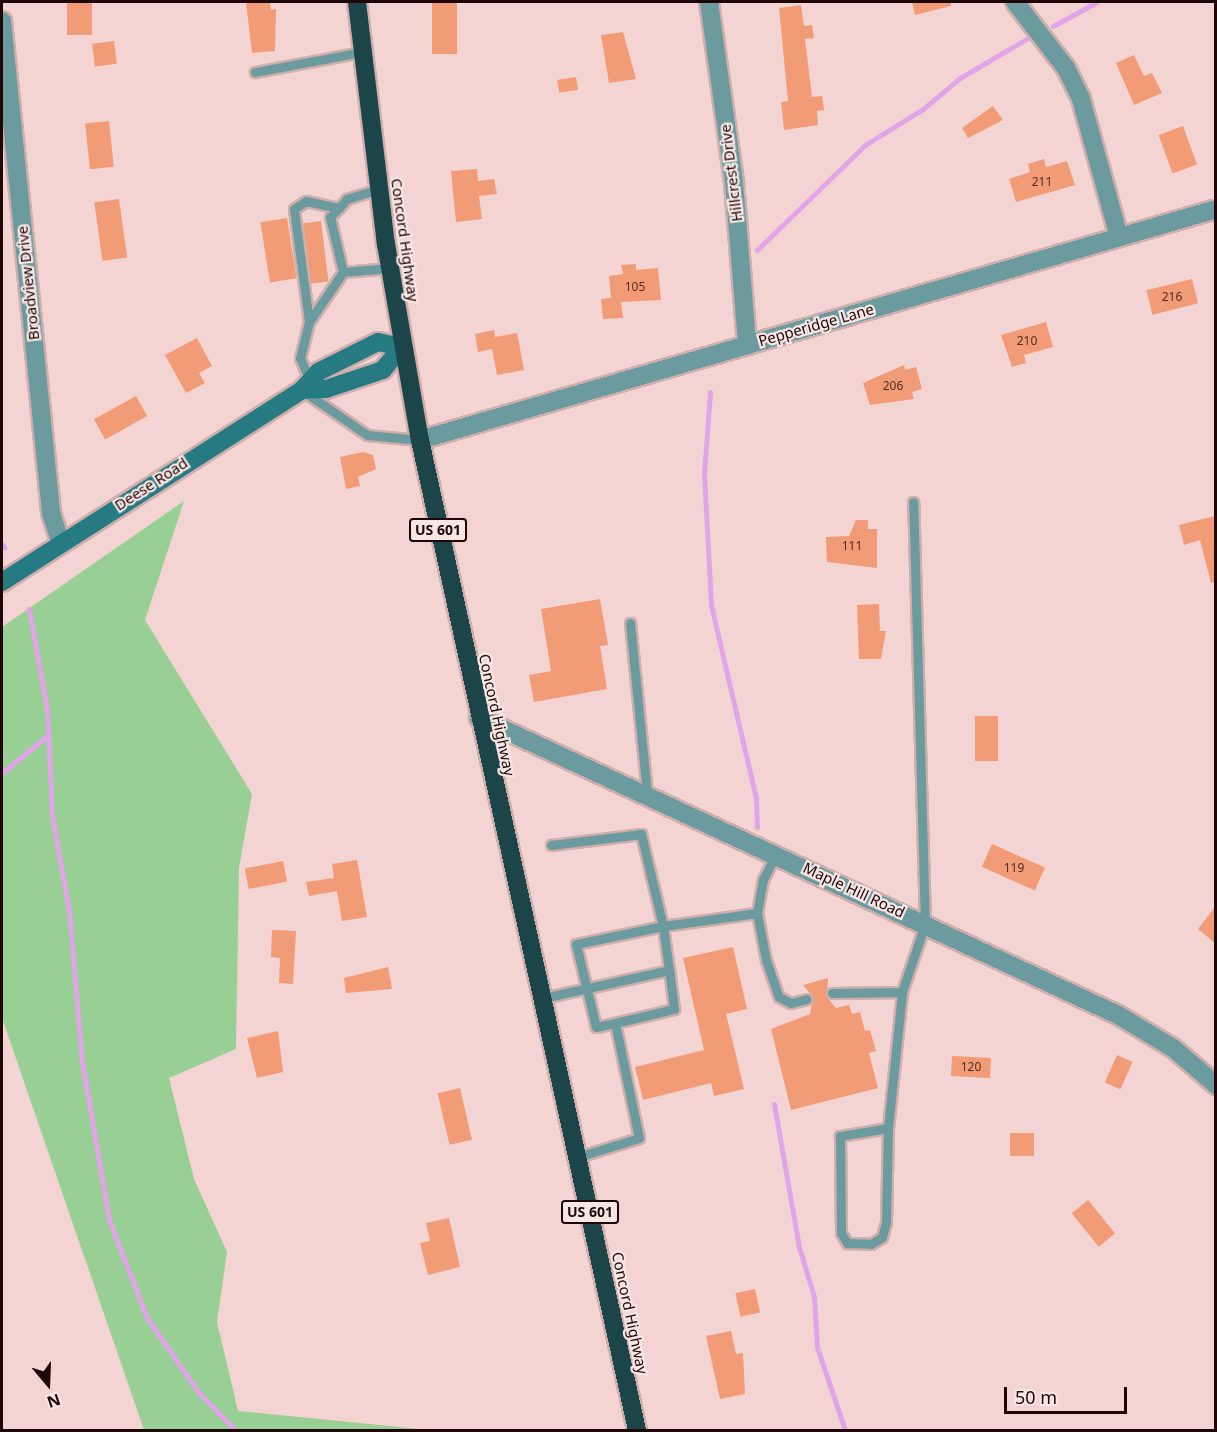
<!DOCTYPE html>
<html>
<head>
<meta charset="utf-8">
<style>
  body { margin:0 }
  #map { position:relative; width:1217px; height:1432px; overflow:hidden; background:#f4d4d2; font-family:"Noto Sans",sans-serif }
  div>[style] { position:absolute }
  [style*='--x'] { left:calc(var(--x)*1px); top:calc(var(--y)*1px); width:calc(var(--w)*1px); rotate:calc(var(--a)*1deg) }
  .green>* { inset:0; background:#97cf94 }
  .stream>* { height:5px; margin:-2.5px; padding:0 2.5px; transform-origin:2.5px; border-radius:2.5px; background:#e2a4e8 }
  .building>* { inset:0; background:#f19b77; transform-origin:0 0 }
  .roads { filter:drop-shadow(2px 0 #ceafad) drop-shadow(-2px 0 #ceafad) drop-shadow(0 2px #ceafad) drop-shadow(0 -2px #ceafad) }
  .lane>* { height:9px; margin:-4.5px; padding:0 4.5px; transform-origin:4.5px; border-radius:4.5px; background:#6b9b9f }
  .street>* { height:18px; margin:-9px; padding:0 9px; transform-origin:9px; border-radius:9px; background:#6b9b9f }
  .secondary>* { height:18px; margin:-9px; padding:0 9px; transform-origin:9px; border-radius:9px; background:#267a81 }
  .highway>* { height:18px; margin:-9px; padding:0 9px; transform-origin:9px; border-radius:9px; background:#1b4548 }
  span { translate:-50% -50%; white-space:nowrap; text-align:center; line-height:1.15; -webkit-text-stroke:4.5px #f6e6e4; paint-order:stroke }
  .number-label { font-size:12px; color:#542c23 }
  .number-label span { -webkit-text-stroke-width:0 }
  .shield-label span { padding:2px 4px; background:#f6e6e4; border:2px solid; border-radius:4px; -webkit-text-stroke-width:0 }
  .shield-label { font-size:14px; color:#200707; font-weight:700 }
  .street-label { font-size:15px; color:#200707 }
  .frame { position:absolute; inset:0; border:3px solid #200707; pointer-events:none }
  .north { position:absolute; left:18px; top:1354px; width:60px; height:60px; -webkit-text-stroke:4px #f6e6e4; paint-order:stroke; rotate:161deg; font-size:16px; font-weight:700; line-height:24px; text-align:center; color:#200707 }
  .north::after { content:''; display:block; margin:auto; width:21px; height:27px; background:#200707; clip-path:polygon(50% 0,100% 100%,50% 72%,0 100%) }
  .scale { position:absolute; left:1004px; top:1387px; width:123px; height:27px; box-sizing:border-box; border:3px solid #200707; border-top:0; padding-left:8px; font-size:18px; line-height:21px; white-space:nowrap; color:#200707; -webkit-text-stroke:4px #f6e6e4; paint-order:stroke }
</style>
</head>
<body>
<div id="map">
  <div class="green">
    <div style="clip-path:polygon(184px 501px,145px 620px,252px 794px,239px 868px,236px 1049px,169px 1078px,194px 1179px,227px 1252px,217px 1322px,238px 1411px,429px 1430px,144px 1430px,2px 1018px,2px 627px)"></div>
  </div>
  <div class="stream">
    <div style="--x:1053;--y:26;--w:50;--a:-28.6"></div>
    <div style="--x:757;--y:250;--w:151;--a:-44.2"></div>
    <div style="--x:865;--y:145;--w:68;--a:-31.8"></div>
    <div style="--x:923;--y:109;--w:48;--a:-40"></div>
    <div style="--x:960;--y:78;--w:79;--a:-30.5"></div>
    <div style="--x:710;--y:392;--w:82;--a:94.2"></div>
    <div style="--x:704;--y:474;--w:131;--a:86.9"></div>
    <div style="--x:711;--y:605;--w:199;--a:76.9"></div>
    <div style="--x:756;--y:799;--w:28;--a:88"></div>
    <div style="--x:2;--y:544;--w:4;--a:56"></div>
    <div style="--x:29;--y:609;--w:103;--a:79.9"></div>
    <div style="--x:47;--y:710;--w:106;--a:87.3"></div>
    <div style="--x:52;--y:816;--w:97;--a:79.9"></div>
    <div style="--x:69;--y:911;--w:152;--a:85.1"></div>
    <div style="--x:82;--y:1062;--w:160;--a:80.3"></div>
    <div style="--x:109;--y:1220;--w:105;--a:68.8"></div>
    <div style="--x:147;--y:1318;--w:91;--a:55.3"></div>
    <div style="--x:199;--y:1393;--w:52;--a:45.8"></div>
    <div style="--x:2;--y:773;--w:60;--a:-39.6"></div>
    <div style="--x:774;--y:1104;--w:145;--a:80.1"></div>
    <div style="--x:799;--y:1247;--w:52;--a:73.3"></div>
    <div style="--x:814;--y:1297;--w:50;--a:86.6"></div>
    <div style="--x:817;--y:1347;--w:88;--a:71.4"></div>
  </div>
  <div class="building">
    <div style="left:67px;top:2px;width:25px;height:33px"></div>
    <div style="clip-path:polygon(246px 2px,270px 2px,271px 10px,276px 9px,275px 51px,252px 53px)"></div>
    <div style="left:432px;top:2px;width:25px;height:52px"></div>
    <div style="clip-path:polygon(912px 2px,951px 2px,951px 6px,915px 15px)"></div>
    <div style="clip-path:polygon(801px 5px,804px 26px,812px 25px,814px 38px,805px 39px,812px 97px,822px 96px,824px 110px,817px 111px,818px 125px,784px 130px,781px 102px,788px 101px,779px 8px)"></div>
    <div style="clip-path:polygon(623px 32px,636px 79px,609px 83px,601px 35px)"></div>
    <div style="left:114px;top:41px;width:23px;height:22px;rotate:83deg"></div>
    <div style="clip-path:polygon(1134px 55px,1144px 76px,1152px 73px,1162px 93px,1134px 105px,1116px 63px)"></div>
    <div style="left:576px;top:77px;width:13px;height:19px;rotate:81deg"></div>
    <div style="clip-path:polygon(993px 106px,1003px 120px,968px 138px,962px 128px)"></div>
    <div style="left:109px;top:121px;width:46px;height:24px;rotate:84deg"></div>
    <div style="left:1183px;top:126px;width:41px;height:26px;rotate:70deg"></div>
    <div style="clip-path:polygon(1044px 159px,1046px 167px,1067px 161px,1075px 185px,1016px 202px,1009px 179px,1030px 172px,1028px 164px)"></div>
    <div style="clip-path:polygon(477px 169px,478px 181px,494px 179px,497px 194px,479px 196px,482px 219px,456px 222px,451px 171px)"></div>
    <div style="left:119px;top:199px;width:59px;height:25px;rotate:82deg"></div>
    <div style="left:287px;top:218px;width:61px;height:27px;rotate:81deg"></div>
    <div style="left:321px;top:221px;width:61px;height:18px;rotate:83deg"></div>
    <div style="clip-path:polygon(636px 264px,636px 270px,658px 268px,661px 300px,621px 302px,623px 318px,603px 319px,601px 299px,611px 298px,609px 276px,623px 274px,621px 265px)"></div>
    <div style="left:1192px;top:279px;width:25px;height:47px;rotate:76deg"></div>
    <div style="clip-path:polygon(1046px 322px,1053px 347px,1024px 355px,1026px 363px,1012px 367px,1001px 335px)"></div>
    <div style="clip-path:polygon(494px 330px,495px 337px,517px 333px,524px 370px,497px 375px,492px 349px,478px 352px,475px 334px)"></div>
    <div style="clip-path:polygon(197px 338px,212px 366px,199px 373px,205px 383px,186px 393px,165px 355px)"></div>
    <div style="clip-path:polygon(904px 365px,905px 370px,916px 367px,922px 389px,912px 392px,914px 399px,870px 405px,863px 383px)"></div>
    <div style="left:136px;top:396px;width:23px;height:48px;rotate:61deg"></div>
    <div style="clip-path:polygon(363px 452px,373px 455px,376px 469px,358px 477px,360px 486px,346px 489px,340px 457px)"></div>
    <div style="clip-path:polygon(1215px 516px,1215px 582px,1211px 583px,1200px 540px,1184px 545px,1179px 525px)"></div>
    <div style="clip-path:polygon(856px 520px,868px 520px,868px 529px,877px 529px,877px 568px,827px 562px,826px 537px,849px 536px)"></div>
    <div style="clip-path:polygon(600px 599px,608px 645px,600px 646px,607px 689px,534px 702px,529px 675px,551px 671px,541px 609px)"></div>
    <div style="clip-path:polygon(879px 604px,880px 631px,886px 631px,881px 659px,859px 659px,857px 605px)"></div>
    <div style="left:975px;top:716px;width:23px;height:45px"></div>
    <div style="left:992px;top:844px;width:58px;height:25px;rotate:24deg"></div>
    <div style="clip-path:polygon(357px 860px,367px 917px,342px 921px,337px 891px,309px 896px,306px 882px,334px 878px,332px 864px)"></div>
    <div style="left:283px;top:861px;width:21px;height:39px;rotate:79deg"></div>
    <div style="clip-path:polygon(1215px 907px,1215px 943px,1198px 929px)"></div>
    <div style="clip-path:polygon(272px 930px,296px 931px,293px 984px,279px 983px,280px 958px,271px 957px)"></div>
    <div style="clip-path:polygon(733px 947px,747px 1009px,726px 1014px,744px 1089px,714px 1096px,711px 1083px,643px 1100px,635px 1067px,704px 1050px,683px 958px)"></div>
    <div style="clip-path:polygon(388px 967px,392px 989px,346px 993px,344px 978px)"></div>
    <div style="clip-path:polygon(828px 978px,827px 997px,836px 1008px,849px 1005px,852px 1014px,860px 1012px,865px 1031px,870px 1030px,876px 1051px,869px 1053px,878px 1088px,791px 1110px,771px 1029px,810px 1014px,813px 997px,803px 985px)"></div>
    <div style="clip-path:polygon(278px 1031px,283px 1072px,257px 1078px,247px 1038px)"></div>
    <div style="left:1117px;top:1055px;width:17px;height:30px;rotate:24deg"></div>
    <div style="left:952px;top:1056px;width:39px;height:20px;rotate:3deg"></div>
    <div style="left:460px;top:1088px;width:53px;height:23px;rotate:77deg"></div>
    <div style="left:1010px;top:1133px;width:24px;height:23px"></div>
    <div style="left:1088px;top:1200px;width:43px;height:21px;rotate:51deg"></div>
    <div style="clip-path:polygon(449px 1218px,460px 1267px,428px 1275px,420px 1243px,430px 1241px,426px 1223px)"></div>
    <div style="left:755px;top:1289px;width:24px;height:20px;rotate:78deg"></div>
    <div style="clip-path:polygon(731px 1331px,736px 1354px,743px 1353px,745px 1394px,720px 1399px,706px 1336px)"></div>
  </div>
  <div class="roads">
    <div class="lane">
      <div style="--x:255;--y:72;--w:109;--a:-10.6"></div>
      <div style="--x:379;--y:189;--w:34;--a:163"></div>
      <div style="--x:347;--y:199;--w:25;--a:133"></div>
      <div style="--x:330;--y:217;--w:57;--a:76.7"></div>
      <div style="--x:343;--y:272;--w:47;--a:-4.9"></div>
      <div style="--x:309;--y:322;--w:114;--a:-97.6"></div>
      <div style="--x:294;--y:209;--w:14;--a:-34"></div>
      <div style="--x:306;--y:201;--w:34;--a:12"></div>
      <div style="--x:310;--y:381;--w:25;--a:-113"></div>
      <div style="--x:300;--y:358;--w:37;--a:-76"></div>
      <div style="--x:309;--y:322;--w:60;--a:-55.8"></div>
      <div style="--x:306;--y:393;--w:74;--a:34.5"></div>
      <div style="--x:367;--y:435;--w:53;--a:5.4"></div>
      <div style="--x:630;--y:623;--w:171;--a:84.3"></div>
      <div style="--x:551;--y:845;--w:91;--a:-7"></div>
      <div style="--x:641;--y:834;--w:95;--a:76.6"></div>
      <div style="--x:663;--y:926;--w:89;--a:168.3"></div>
      <div style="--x:576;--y:944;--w:85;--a:76.5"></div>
      <div style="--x:596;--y:1027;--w:19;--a:-12"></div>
      <div style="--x:615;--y:1023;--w:117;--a:78.2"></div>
      <div style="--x:639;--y:1138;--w:64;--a:162.7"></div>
      <div style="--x:776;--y:854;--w:28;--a:117"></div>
      <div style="--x:763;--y:879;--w:35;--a:100"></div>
      <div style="--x:757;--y:913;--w:48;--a:79.2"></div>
      <div style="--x:766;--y:960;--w:39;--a:71"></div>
      <div style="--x:779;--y:997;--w:13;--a:27"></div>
      <div style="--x:791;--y:1003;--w:16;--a:-14"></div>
      <div style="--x:832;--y:993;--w:70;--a:-0.8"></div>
      <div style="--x:902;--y:992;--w:72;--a:-71.3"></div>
      <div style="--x:925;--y:924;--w:422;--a:-91.6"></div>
      <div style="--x:543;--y:998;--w:129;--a:-12.5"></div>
      <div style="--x:669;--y:970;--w:44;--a:-97.8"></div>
      <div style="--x:663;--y:926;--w:95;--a:-7.9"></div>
      <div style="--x:615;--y:1023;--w:61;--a:-13.3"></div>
      <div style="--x:674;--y:1009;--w:39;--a:-97"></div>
      <div style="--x:888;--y:1128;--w:49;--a:170.5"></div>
      <div style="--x:840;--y:1136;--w:97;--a:89.4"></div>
      <div style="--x:841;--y:1233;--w:12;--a:59"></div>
      <div style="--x:847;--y:1243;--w:24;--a:2"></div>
      <div style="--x:871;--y:1244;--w:13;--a:-32"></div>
      <div style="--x:882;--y:1237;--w:16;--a:-75"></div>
      <div style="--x:886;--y:1222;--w:94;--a:-88.8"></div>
      <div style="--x:888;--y:1128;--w:137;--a:-84.1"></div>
    </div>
    <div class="street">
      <div style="--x:709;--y:2;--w:182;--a:82.1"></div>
      <div style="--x:734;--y:182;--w:164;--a:85.4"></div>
      <div style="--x:1015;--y:2;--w:83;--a:52.3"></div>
      <div style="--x:1066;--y:68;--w:34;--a:64"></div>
      <div style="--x:1081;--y:99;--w:143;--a:74.6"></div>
      <div style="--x:2;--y:21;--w:494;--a:84.3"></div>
      <div style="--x:51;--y:513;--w:32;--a:72"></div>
      <div style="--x:420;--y:440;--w:826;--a:-16.17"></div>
      <div style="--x:479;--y:718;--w:705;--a:24.93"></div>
      <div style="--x:1118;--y:1015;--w:64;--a:31"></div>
      <div style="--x:1173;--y:1048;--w:57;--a:40.7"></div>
    </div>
    <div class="secondary">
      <div style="--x:2;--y:582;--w:356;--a:-32.6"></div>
      <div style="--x:302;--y:390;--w:24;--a:-48"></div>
      <div style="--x:318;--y:372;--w:67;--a:-26.6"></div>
      <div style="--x:378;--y:342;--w:25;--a:12"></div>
      <div style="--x:402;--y:347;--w:30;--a:130"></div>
      <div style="--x:383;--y:370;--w:60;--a:161.6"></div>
      <div style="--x:326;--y:389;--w:24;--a:178"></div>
    </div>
    <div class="highway">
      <div style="--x:357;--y:2;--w:244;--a:83.2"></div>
      <div style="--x:386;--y:244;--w:199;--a:80.2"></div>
      <div style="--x:420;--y:440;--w:1014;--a:77.64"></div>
    </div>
  </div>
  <div class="number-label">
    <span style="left:1042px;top:182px">211</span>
    <span style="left:635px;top:287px">105</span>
    <span style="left:1172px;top:297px">216</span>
    <span style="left:1027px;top:341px">210</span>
    <span style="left:893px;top:386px">206</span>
    <span style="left:852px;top:546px">111</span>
    <span style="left:1014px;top:868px">119</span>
    <span style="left:971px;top:1067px">120</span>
  </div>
  <div class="shield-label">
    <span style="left:438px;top:530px">US 601</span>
    <span style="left:590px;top:1212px">US 601</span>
  </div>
  <div class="street-label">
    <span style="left:731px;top:173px;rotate:-97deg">Hillcrest Drive</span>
    <span style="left:405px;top:240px;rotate:82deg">Concord Highway</span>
    <span style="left:28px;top:283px;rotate:-96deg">Broadview Drive</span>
    <span style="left:816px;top:325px;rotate:-16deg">Pepperidge Lane</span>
    <span style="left:151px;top:484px;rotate:-33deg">Deese Road</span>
    <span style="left:497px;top:715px;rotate:78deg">Concord Highway</span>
    <span style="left:854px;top:890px;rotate:25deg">Maple Hill Road</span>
    <span style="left:630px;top:1313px;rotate:78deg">Concord Highway</span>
  </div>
  <div class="frame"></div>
  <div class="north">N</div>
  <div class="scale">50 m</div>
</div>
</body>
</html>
